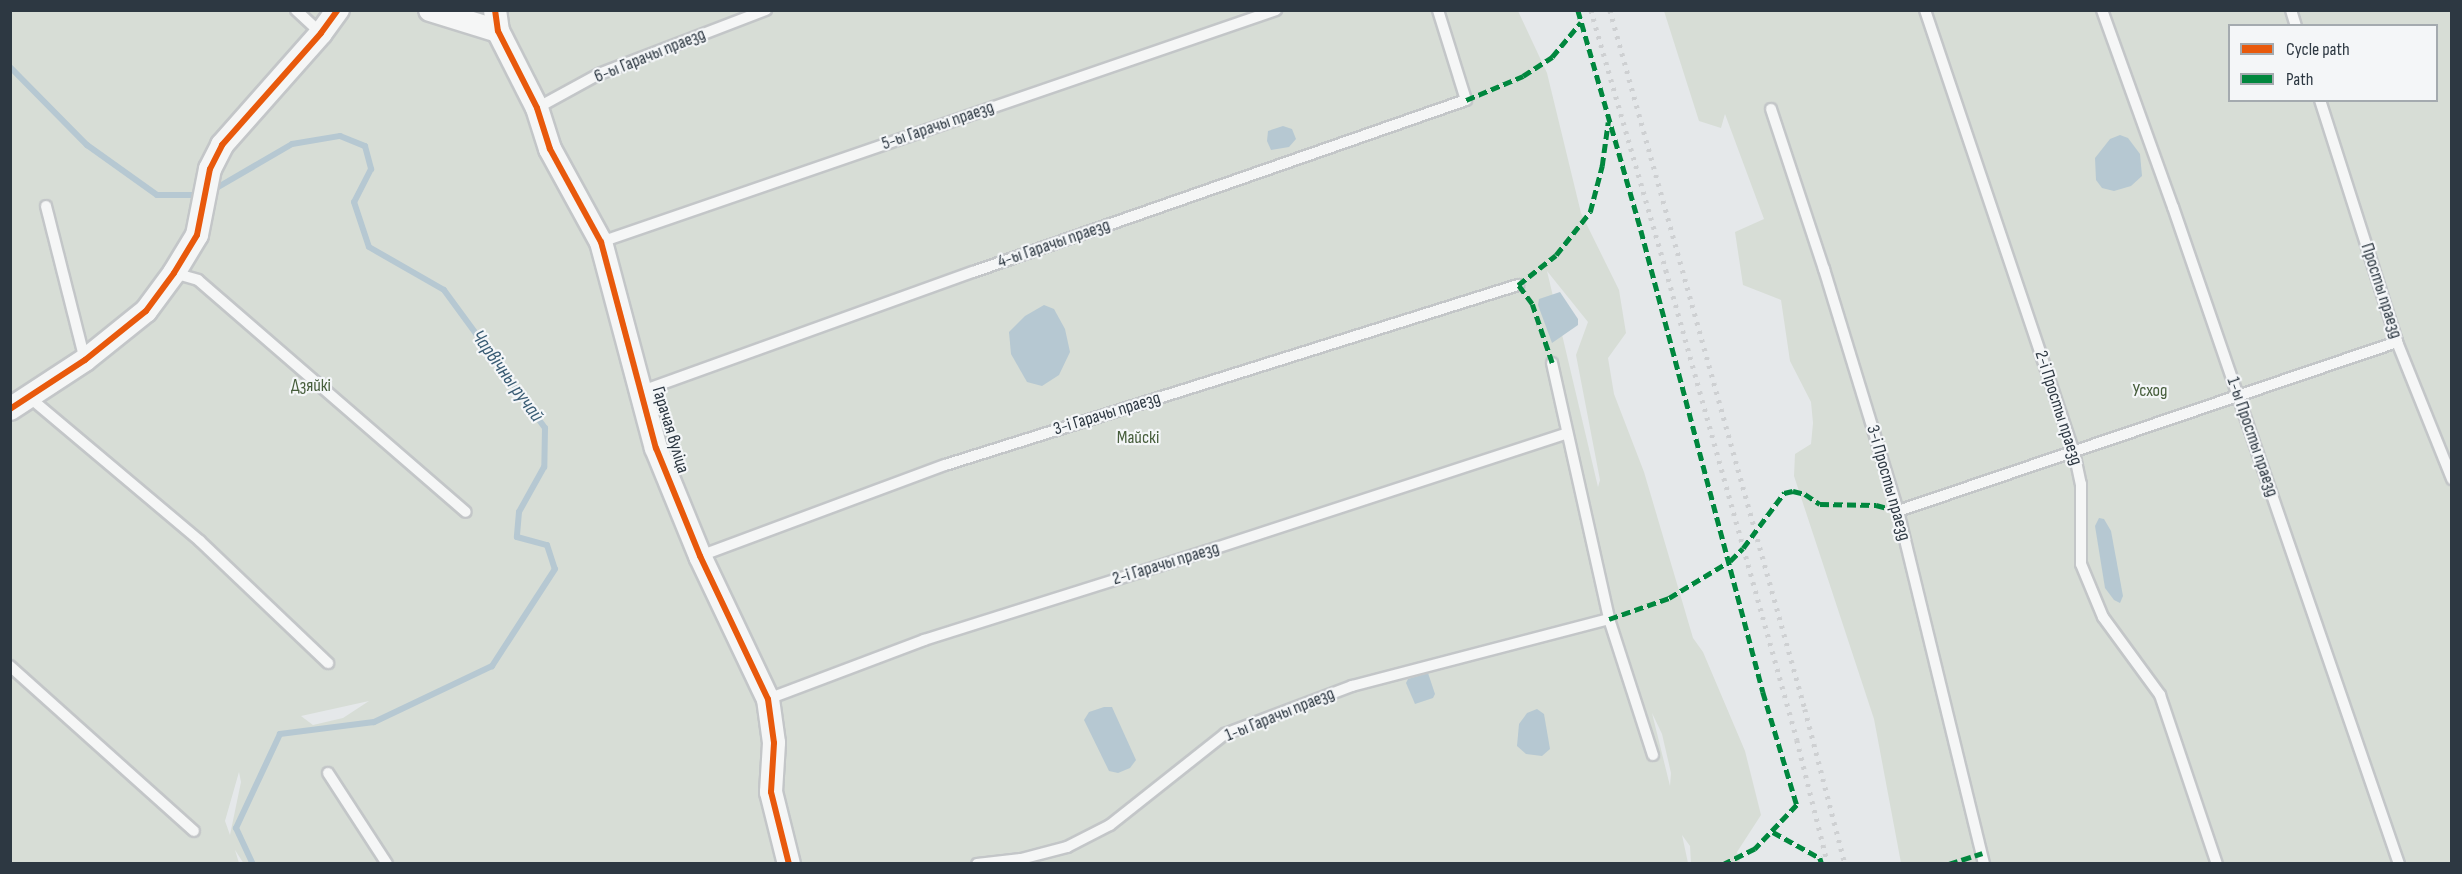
<!DOCTYPE html>
<html>
<head>
<meta charset="utf-8">
<style>
  body { margin:0 }
  #map { position:relative; width:2462px; height:874px; overflow:hidden; background:#e5e8ea; font-family:"Sofia Sans Condensed",sans-serif }
  div>[style] { position:absolute }
  [style*='--x'] { left:calc(var(--x)*1px); top:calc(var(--y)*1px); width:calc(var(--w)*1px); rotate:calc(var(--a)*1deg) }
  .green>* { inset:0; background:#d7ddd6 }
  .water>* { inset:0; background:#b6c8d2 }
  .stream>* { height:6px; margin:-3px; padding:0 3px; transform-origin:3px; border-radius:3px; background:#b6c8d2 }
  .roads { filter:drop-shadow(2px 0 #c3c6c8) drop-shadow(-2px 0 #c3c6c8) drop-shadow(0 2px #c3c6c8) drop-shadow(0 -2px #c3c6c8) }
  .lane>* { height:10px; margin:-5px; padding:0 5px; transform-origin:5px; border-radius:5px; background:#f5f6f6 }
  .street>* { height:22px; margin:-11px; padding:0 11px; transform-origin:11px; border-radius:11px; background:#f5f6f6 }
  .rail>* { height:4.5px; margin-top:-2.25px; transform-origin:0; background:repeating-linear-gradient(90deg,#ced0d2 0 3px,transparent 0 9px) }
  .quiet>* { height:4.5px; margin-top:-2.25px; transform-origin:0; background:repeating-linear-gradient(90deg,#00873e 0 9px,transparent 0 13.5px) }
  .cycleway>* { height:6px; margin:-3px; padding:0 3px; transform-origin:3px; border-radius:3px; background:#e8590c }
  span { translate:-50% -50%; white-space:nowrap; text-align:center; line-height:1.15; -webkit-text-stroke:4.5px #f4f6f8; paint-order:stroke }
  .street-label { font-size:18px; color:#2d3842 }
  .park-label { font-size:18px; color:#465d3b }
  .water-label { font-size:20px; color:#395c74; font-style:italic }
  .frame { position:absolute; inset:0; border:12px solid #2d3842; pointer-events:none }
  .legend { position:absolute; left:2228px; top:24px; width:210px; height:78px; box-sizing:border-box; background:#f4f6f8; border:2px solid #a4aaaf; margin:0; padding:8px 10px; list-style:none; font-size:18px; color:#2d3842 }
  .legend li { display:flex; align-items:center; gap:12px; height:30px }
  .legend b { width:30px; border:2px solid #a4aaaf }
</style>
</head>
<body>
<div id="map">
  <div class="green">
    <div style="clip-path:polygon(evenodd,10px 11px,1518px 11px,1547px 73px,1581px 213px,1619px 290px,1626px 333px,1608px 358px,1614px 394px,1644px 472px,1693px 638px,1703px 652px,1745px 751px,1761px 815px,1737px 852px,1740px 863px,1691px 863px,1690px 846px,1682px 835px,1688px 863px,244px 864px,235px 850px,239px 863px,11px 863px,10px 11px,1547px 271px,1588px 322px,1576px 355px,1600px 480px,1598px 487px,1547px 271px,10px 11px,369px 701px,343px 718px,313px 725px,301px 716px,369px 701px,10px 11px,1652px 713px,1662px 734px,1671px 773px,1670px 786px,1652px 713px,10px 11px,239px 772px,241px 782px,230px 835px,225px 821px,239px 772px)"></div>
    <div style="clip-path:polygon(evenodd,1664px 11px,2451px 11px,2451px 863px,1901px 863px,1874px 719px,1794px 476px,1795px 454px,1811px 444px,1813px 423px,1811px 402px,1790px 361px,1781px 300px,1743px 285px,1735px 232px,1764px 219px,1725px 114px,1721px 128px,1699px 121px,1664px 11px,2230px 26px,2436px 26px,2436px 100px,2230px 100px,2230px 26px)"></div>
  </div>
  <div class="water">
    <div style="clip-path:polygon(1283px 126px,1292px 129px,1296px 139px,1289px 147px,1271px 150px,1267px 141px,1268px 131px)"></div>
    <div style="clip-path:polygon(2120px 135px,2128px 138px,2140px 154px,2142px 176px,2131px 186px,2114px 191px,2102px 188px,2096px 180px,2095px 158px,2110px 139px)"></div>
    <div style="clip-path:polygon(1560px 292px,1578px 319px,1578px 325px,1552px 343px,1538px 305px,1539px 299px)"></div>
    <div style="clip-path:polygon(1044px 305px,1054px 309px,1065px 329px,1070px 352px,1059px 375px,1042px 386px,1027px 382px,1011px 354px,1009px 332px,1025px 316px)"></div>
    <div style="clip-path:polygon(2099px 518px,2104px 519px,2111px 531px,2123px 596px,2120px 603px,2114px 600px,2105px 588px,2095px 526px)"></div>
    <div style="clip-path:polygon(1428px 673px,1435px 694px,1433px 698px,1415px 704px,1406px 683px,1408px 679px)"></div>
    <div style="clip-path:polygon(1104px 707px,1112px 707px,1136px 760px,1130px 768px,1118px 773px,1109px 771px,1084px 720px,1089px 712px)"></div>
    <div style="clip-path:polygon(1537px 709px,1544px 714px,1550px 749px,1542px 756px,1526px 754px,1517px 746px,1519px 724px,1527px 713px)"></div>
  </div>
  <div class="stream">
    <div style="--x:10;--y:67;--w:110;--a:45.4"></div>
    <div style="--x:87;--y:145;--w:86;--a:35.5"></div>
    <div style="--x:157;--y:195;--w:39;--a:0"></div>
    <div style="--x:213;--y:190;--w:91;--a:-30.2"></div>
    <div style="--x:292;--y:144;--w:49;--a:-9.5"></div>
    <div style="--x:340;--y:136;--w:27;--a:22"></div>
    <div style="--x:365;--y:146;--w:24;--a:75"></div>
    <div style="--x:371;--y:169;--w:37;--a:117"></div>
    <div style="--x:354;--y:202;--w:47;--a:71.6"></div>
    <div style="--x:369;--y:247;--w:86;--a:29.8"></div>
    <div style="--x:444;--y:290;--w:171;--a:53.8"></div>
    <div style="--x:545;--y:428;--w:39;--a:91"></div>
    <div style="--x:544;--y:467;--w:51;--a:119.1"></div>
    <div style="--x:519;--y:512;--w:25;--a:95"></div>
    <div style="--x:517;--y:537;--w:31;--a:15"></div>
    <div style="--x:547;--y:545;--w:25;--a:72"></div>
    <div style="--x:555;--y:569;--w:116;--a:123"></div>
    <div style="--x:492;--y:666;--w:131;--a:154.6"></div>
    <div style="--x:374;--y:722;--w:95;--a:172.7"></div>
    <div style="--x:280;--y:734;--w:104;--a:115.1"></div>
    <div style="--x:236;--y:828;--w:40;--a:65"></div>
  </div>
  <div class="roads">
    <div class="lane">
      <div style="--x:296;--y:10;--w:34;--a:43"></div>
      <div style="--x:1925;--y:10;--w:466;--a:71.4"></div>
      <div style="--x:2074;--y:452;--w:33;--a:78"></div>
      <div style="--x:2081;--y:484;--w:80;--a:90"></div>
      <div style="--x:2081;--y:564;--w:57;--a:67.5"></div>
      <div style="--x:2103;--y:617;--w:97;--a:53.8"></div>
      <div style="--x:2160;--y:695;--w:178;--a:71.4"></div>
      <div style="--x:2102;--y:10;--w:209;--a:70.2"></div>
      <div style="--x:2173;--y:207;--w:695;--a:71.02"></div>
      <div style="--x:2291;--y:10;--w:17;--a:73"></div>
      <div style="--x:2320;--y:100;--w:254;--a:72.3"></div>
      <div style="--x:2397;--y:342;--w:148;--a:68.1"></div>
      <div style="--x:537;--y:108;--w:71;--a:-28.7"></div>
      <div style="--x:599;--y:74;--w:179;--a:-21"></div>
      <div style="--x:1771;--y:109;--w:169;--a:71.7"></div>
      <div style="--x:1824;--y:269;--w:253;--a:73"></div>
      <div style="--x:1898;--y:511;--w:363;--a:76.3"></div>
      <div style="--x:46;--y:206;--w:159;--a:75.8"></div>
      <div style="--x:601;--y:242;--w:714;--a:-18.97"></div>
      <div style="--x:174;--y:273;--w:25;--a:16"></div>
      <div style="--x:198;--y:280;--w:354;--a:40.9"></div>
      <div style="--x:1552;--y:363;--w:262;--a:77.4"></div>
      <div style="--x:1609;--y:619;--w:143;--a:72.1"></div>
      <div style="--x:642;--y:391;--w:352;--a:-19.8"></div>
      <div style="--x:973;--y:272;--w:522;--a:-19.23"></div>
      <div style="--x:1466;--y:100;--w:94;--a:-107.3"></div>
      <div style="--x:29;--y:397;--w:224;--a:40.1"></div>
      <div style="--x:200;--y:541;--w:177;--a:43.6"></div>
      <div style="--x:1898;--y:511;--w:527;--a:-18.71"></div>
      <div style="--x:700;--y:556;--w:261;--a:-20.4"></div>
      <div style="--x:945;--y:465;--w:601;--a:-17.44"></div>
      <div style="--x:10;--y:666;--w:247;--a:41.9"></div>
      <div style="--x:768;--y:699;--w:167;--a:-20.7"></div>
      <div style="--x:924;--y:640;--w:297;--a:-17.5"></div>
      <div style="--x:1207;--y:551;--w:378;--a:-18.1"></div>
      <div style="--x:328;--y:773;--w:108;--a:57"></div>
      <div style="--x:977;--y:864;--w:44;--a:-6.5"></div>
      <div style="--x:1021;--y:859;--w:48;--a:-14.6"></div>
      <div style="--x:1067;--y:847;--w:48;--a:-27.1"></div>
      <div style="--x:1110;--y:825;--w:147;--a:-38.4"></div>
      <div style="--x:1225;--y:734;--w:136;--a:-20.7"></div>
      <div style="--x:1352;--y:686;--w:266;--a:-14.6"></div>
    </div>
    <div class="street">
      <div style="--x:430;--y:10;--w:71;--a:17.2"></div>
      <div style="--x:495;--y:10;--w:21;--a:82"></div>
      <div style="--x:498;--y:31;--w:86;--a:63.1"></div>
      <div style="--x:537;--y:108;--w:43;--a:72.4"></div>
      <div style="--x:550;--y:149;--w:106;--a:61.3"></div>
      <div style="--x:601;--y:242;--w:213;--a:75.1"></div>
      <div style="--x:656;--y:448;--w:117;--a:67.8"></div>
      <div style="--x:700;--y:556;--w:158;--a:64.6"></div>
      <div style="--x:768;--y:699;--w:44;--a:82.2"></div>
      <div style="--x:774;--y:743;--w:49;--a:93.5"></div>
      <div style="--x:771;--y:792;--w:74;--a:76"></div>
      <div style="--x:10;--y:409;--w:90;--a:-33.2"></div>
      <div style="--x:85;--y:360;--w:78;--a:-38.8"></div>
      <div style="--x:146;--y:311;--w:47;--a:-53.6"></div>
      <div style="--x:174;--y:273;--w:44;--a:-58.8"></div>
      <div style="--x:197;--y:235;--w:67;--a:-78.9"></div>
      <div style="--x:210;--y:169;--w:27;--a:-63"></div>
      <div style="--x:222;--y:145;--w:149;--a:-48.5"></div>
      <div style="--x:321;--y:33;--w:29;--a:-54"></div>
    </div>
  </div>
  <div class="rail">
    <div style="--x:1591;--y:10;--w:271;--a:73.9"></div>
    <div style="--x:1666;--y:270;--w:488;--a:74.4"></div>
    <div style="--x:1797;--y:740;--w:128;--a:76"></div>
    <div style="--x:1610;--y:10;--w:726;--a:74.41"></div>
    <div style="--x:1805;--y:709;--w:160;--a:75.5"></div>
  </div>
  <div class="quiet">
    <div style="--x:1578;--y:10;--w:229;--a:74"></div>
    <div style="--x:1641;--y:230;--w:478;--a:75.2"></div>
    <div style="--x:1763;--y:692;--w:118;--a:73.3"></div>
    <div style="--x:1797;--y:805;--w:61;--a:133.7"></div>
    <div style="--x:1755;--y:849;--w:34;--a:154"></div>
    <div style="--x:1466;--y:100;--w:62;--a:-22.8"></div>
    <div style="--x:1523;--y:76;--w:35;--a:-33"></div>
    <div style="--x:1552;--y:57;--w:45;--a:-50.4"></div>
    <div style="--x:1552;--y:363;--w:62;--a:-108.7"></div>
    <div style="--x:1532;--y:304;--w:24;--a:-126"></div>
    <div style="--x:1518;--y:285;--w:48;--a:-38.3"></div>
    <div style="--x:1556;--y:255;--w:55;--a:-51.7"></div>
    <div style="--x:1590;--y:212;--w:48;--a:-75.4"></div>
    <div style="--x:1602;--y:166;--w:44;--a:-82.2"></div>
    <div style="--x:1609;--y:619;--w:64;--a:-19.3"></div>
    <div style="--x:1669;--y:598;--w:71;--a:-31.2"></div>
    <div style="--x:1730;--y:561;--w:18;--a:-45"></div>
    <div style="--x:1743;--y:548;--w:69;--a:-53.3"></div>
    <div style="--x:1784;--y:493;--w:9;--a:-13"></div>
    <div style="--x:1793;--y:491;--w:12;--a:14"></div>
    <div style="--x:1805;--y:494;--w:18;--a:34"></div>
    <div style="--x:1820;--y:504;--w:56;--a:1"></div>
    <div style="--x:1876;--y:505;--w:23;--a:15"></div>
    <div style="--x:1773;--y:832;--w:54;--a:29"></div>
    <div style="--x:1820;--y:858;--w:6;--a:72"></div>
    <div style="--x:1949;--y:864;--w:35;--a:-18"></div>
  </div>
  <div class="cycleway">
    <div style="--x:495;--y:10;--w:21;--a:82"></div>
    <div style="--x:498;--y:31;--w:86;--a:63.1"></div>
    <div style="--x:537;--y:108;--w:43;--a:72.4"></div>
    <div style="--x:550;--y:149;--w:106;--a:61.3"></div>
    <div style="--x:601;--y:242;--w:213;--a:75.1"></div>
    <div style="--x:656;--y:448;--w:117;--a:67.8"></div>
    <div style="--x:700;--y:556;--w:158;--a:64.6"></div>
    <div style="--x:768;--y:699;--w:44;--a:82.2"></div>
    <div style="--x:774;--y:743;--w:49;--a:93.5"></div>
    <div style="--x:771;--y:792;--w:74;--a:76"></div>
    <div style="--x:10;--y:409;--w:90;--a:-33.2"></div>
    <div style="--x:85;--y:360;--w:78;--a:-38.8"></div>
    <div style="--x:146;--y:311;--w:47;--a:-53.6"></div>
    <div style="--x:174;--y:273;--w:44;--a:-58.8"></div>
    <div style="--x:197;--y:235;--w:67;--a:-78.9"></div>
    <div style="--x:210;--y:169;--w:27;--a:-63"></div>
    <div style="--x:222;--y:145;--w:149;--a:-48.5"></div>
    <div style="--x:321;--y:33;--w:29;--a:-54"></div>
  </div>
  <div class="street-label">
    <span style="left:650px;top:56px;rotate:-22deg">6-ы Гарачы праезд</span>
    <span style="left:938px;top:126px;rotate:-19deg">5-ы Гарачы праезд</span>
    <span style="left:1054px;top:244px;rotate:-19deg">4-ы Гарачы праезд</span>
    <span style="left:2381px;top:291px;rotate:72deg">Просты праезд</span>
    <span style="left:2058px;top:408px;rotate:72deg">2-і Просты праезд</span>
    <span style="left:1107px;top:414px;rotate:-17deg">3-і Гарачы праезд</span>
    <span style="left:670px;top:430px;rotate:73deg">Гарачая вуліца</span>
    <span style="left:2252px;top:437px;rotate:71deg">1-ы Просты праезд</span>
    <span style="left:1888px;top:483px;rotate:74deg">3-і Просты праезд</span>
    <span style="left:1166px;top:564px;rotate:-17deg">2-і Гарачы праезд</span>
    <span style="left:1280px;top:715px;rotate:-22deg">1-ы Гарачы праезд</span>
  </div>
  <div class="park-label">
    <span style="left:311px;top:386px">Дзяйкі</span>
    <span style="left:2150px;top:391px">Усход</span>
    <span style="left:1138px;top:438px">Майскі</span>
  </div>
  <div class="water-label">
    <span style="left:507px;top:376px;rotate:54deg">Чарвічны ручай</span>
  </div>
  <div class="frame"></div>
  <ul class="legend">
  <li><b style="height:8px;background:#e8590c"></b>Cycle path</li>
  <li><b style="height:8px;background:#00873e"></b>Path</li>
  </ul>
</div>
</body>
</html>
